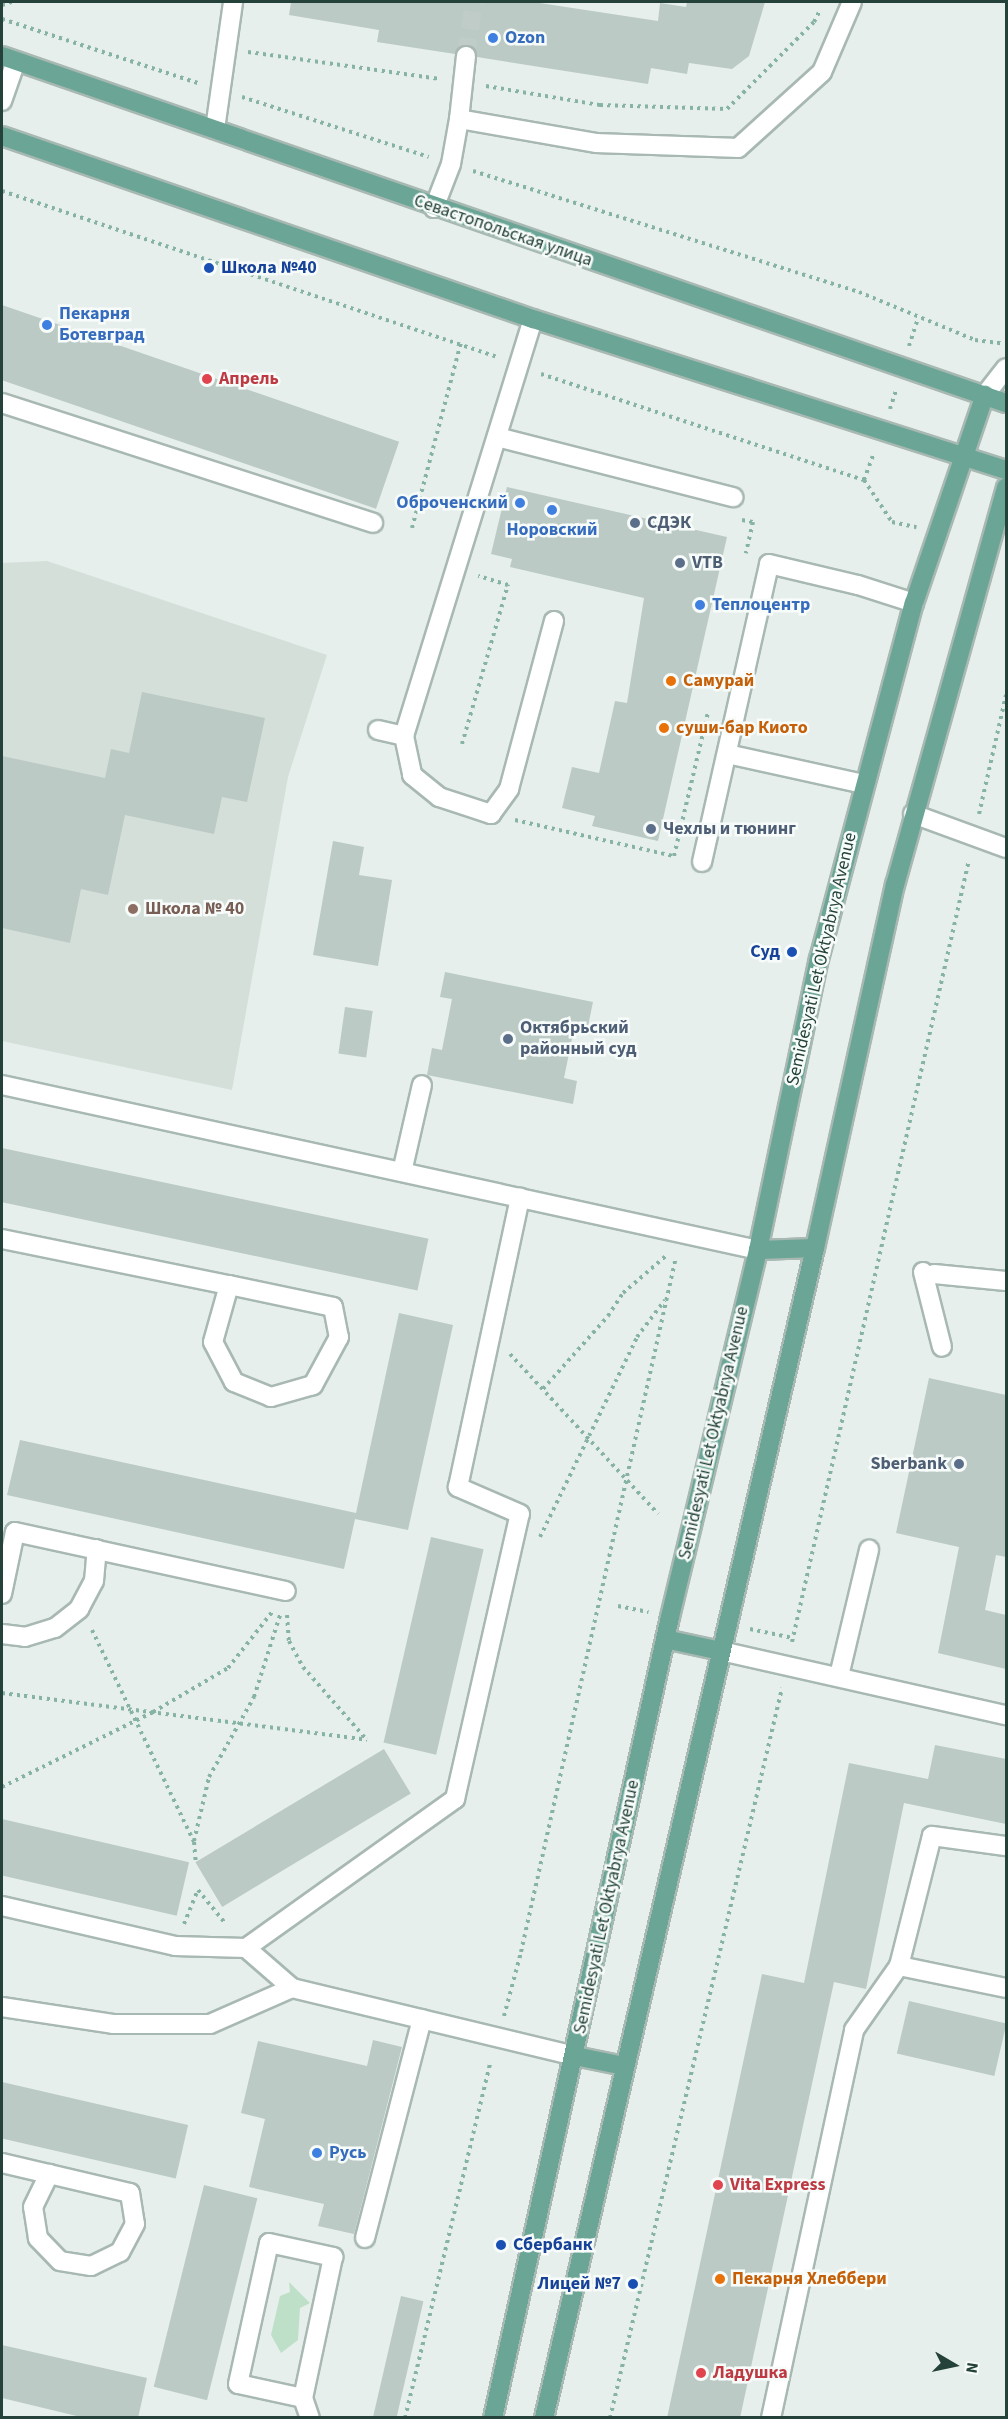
<!DOCTYPE html>
<html>
<head>
<meta charset="utf-8">
<style>
  body { margin:0 }
  #map { position:relative; width:1008px; height:2419px; overflow:hidden; background:#e6efeb; font-family:"Source Sans 3",sans-serif }
  div>[style] { position:absolute }
  [style*='--x'] { left:calc(var(--x)*1px); top:calc(var(--y)*1px); width:calc(var(--w)*1px); rotate:calc(var(--a)*1deg) }
  .built>* { inset:0; background:#d4dfda }
  .green>* { inset:0; background:#bfe0c8 }
  .building>* { inset:0; background:#bbcac4; transform-origin:0 0 }
  .minor-tunnel>* { height:18px; margin-top:-9px; transform-origin:0; background:repeating-linear-gradient(90deg,#bfccc8 0 18px,transparent 0 27px) }
  .path>* { height:4px; margin-top:-2px; transform-origin:0; background:repeating-linear-gradient(90deg,#86b3a5 0 3px,transparent 0 7.5px) }
  .roads { filter:drop-shadow(2px 0 #a8b8b2) drop-shadow(-2px 0 #a8b8b2) drop-shadow(0 2px #a8b8b2) drop-shadow(0 -2px #a8b8b2) }
  .minor>* { height:18px; margin:-9px; padding:0 9px; transform-origin:9px; border-radius:9px; background:#fff }
  .major>* { height:18px; margin:-9px; padding:0 9px; transform-origin:9px; border-radius:9px; background:#6aa596 }
  .dots>* { width:16px; height:16px; translate:-50% -50%; box-sizing:border-box; border:3px solid #f7fbf9; border-radius:50% }
  span { translate:-50% -50%; white-space:nowrap; text-align:center; line-height:1.15; -webkit-text-stroke:5px #f7fbf9; paint-order:stroke }
  .shop-label { font-size:18px; color:#366cbe; font-weight:700 }
  .left { translate:0 -50%; text-align:left }
  .right { translate:-100% -50%; text-align:right }
  .street-label { font-size:18px; color:#24423a }
  .transit-label { font-size:18px; color:#164399; font-weight:700 }
  .health-label { font-size:18px; color:#be3a42; font-weight:700 }
  .service-label { font-size:18px; color:#4e5e75; font-weight:700 }
  .food-label { font-size:18px; color:#c56008; font-weight:700 }
  .education-label { font-size:18px; color:#785e54; font-weight:700 }
  .frame { position:absolute; inset:0; border:3px solid #24423a; pointer-events:none }
  .north { position:absolute; left:924px; top:2335px; width:60px; height:60px; -webkit-text-stroke:4px #f7fbf9; paint-order:stroke; rotate:99deg; font-size:16px; font-weight:700; line-height:24px; text-align:center; color:#24423a }
  .north::after { content:''; display:block; margin:auto; width:21px; height:27px; background:#24423a; clip-path:polygon(50% 0,100% 100%,50% 72%,0 100%) }
</style>
</head>
<body>
<div id="map">
  <div class="built">
    <div style="clip-path:polygon(47px 561px,327px 655px,288px 777px,232px 1090px,2px 1041px,2px 563px)"></div>
  </div>
  <div class="green">
    <div style="clip-path:polygon(289px 2282px,310px 2303px,300px 2308px,298px 2340px,281px 2353px,271px 2335px,280px 2296px,290px 2292px)"></div>
  </div>
  <div class="building">
    <div style="clip-path:polygon(291px 2px,533px 2px,658px 21px,660px 3px,686px 7px,687px 2px,765px 2px,749px 56px,732px 69px,689px 63px,687px 74px,651px 68px,648px 84px,477px 57px,468px 45px,461px 46px,455px 54px,377px 42px,379px 30px,289px 15px)"></div>
    <div style="left:2px;top:305px;width:420px;height:71px;rotate:19deg"></div>
    <div style="clip-path:polygon(507px 487px,727px 537px,658px 841px,592px 826px,595px 816px,562px 808px,572px 767px,599px 773px,615px 701px,627px 703px,644px 598px,510px 567px,512px 559px,491px 554px)"></div>
    <div style="clip-path:polygon(142px 692px,265px 718px,247px 802px,222px 797px,214px 834px,125px 815px,108px 895px,81px 889px,70px 943px,2px 928px,2px 756px,105px 778px,111px 749px,129px 753px)"></div>
    <div style="clip-path:polygon(333px 841px,364px 847px,359px 875px,392px 880px,378px 966px,313px 955px)"></div>
    <div style="clip-path:polygon(445px 972px,593px 1002px,587px 1031px,574px 1029px,564px 1078px,577px 1081px,573px 1104px,427px 1075px,432px 1048px,442px 1050px,452px 999px,440px 997px)"></div>
    <div style="left:345px;top:1007px;width:28px;height:47px;rotate:8deg"></div>
    <div style="left:2px;top:1148px;width:436px;height:53px;rotate:12deg"></div>
    <div style="clip-path:polygon(399px 1313px,453px 1325px,408px 1530px,355px 1519px,344px 1569px,7px 1495px,20px 1440px,356px 1513px)"></div>
    <div style="clip-path:polygon(929px 1378px,1006px 1395px,1006px 1557px,996px 1555px,985px 1610px,1006px 1615px,1006px 1669px,938px 1653px,959px 1547px,896px 1533px)"></div>
    <div style="left:431px;top:1537px;width:54px;height:211px;rotate:13deg"></div>
    <div style="clip-path:polygon(935px 1745px,1006px 1759px,1006px 1824px,904px 1803px,866px 1989px,834px 1982px,740px 2418px,667px 2418px,762px 1974px,804px 1983px,849px 1763px,928px 1779px)"></div>
    <div style="left:384px;top:1749px;width:52px;height:220px;rotate:59deg"></div>
    <div style="left:2px;top:1819px;width:192px;height:55px;rotate:13deg"></div>
    <div style="left:909px;top:2001px;width:100px;height:54px;rotate:13deg"></div>
    <div style="clip-path:polygon(373px 2040px,402px 2047px,354px 2234px,318px 2226px,324px 2204px,249px 2187px,265px 2119px,241px 2113px,258px 2041px,367px 2066px)"></div>
    <div style="left:2px;top:2082px;width:191px;height:55px;rotate:13deg"></div>
    <div style="left:204px;top:2185px;width:55px;height:208px;rotate:14deg"></div>
    <div style="left:401px;top:2296px;width:23px;height:125px;rotate:13deg"></div>
    <div style="clip-path:polygon(2px 2345px,147px 2378px,138px 2418px,85px 2418px,2px 2398px)"></div>
  </div>
  <div class="minor-tunnel">
    <div style="--x:466;--y:56;--w:55;--a:-81.6"></div>
  </div>
  <div class="path">
    <div style="--x:2;--y:5;--w:10;--a:-17"></div>
    <div style="--x:2;--y:19;--w:206;--a:18.1"></div>
    <div style="--x:248;--y:52;--w:194;--a:8"></div>
    <div style="--x:486;--y:86;--w:116;--a:9.5"></div>
    <div style="--x:600;--y:105;--w:127;--a:1.8"></div>
    <div style="--x:727;--y:109;--w:123;--a:-45"></div>
    <div style="--x:814;--y:22;--w:13;--a:-63"></div>
    <div style="--x:242;--y:97;--w:196;--a:17.8"></div>
    <div style="--x:473;--y:171;--w:405;--a:17.4"></div>
    <div style="--x:859;--y:292;--w:126;--a:22.5"></div>
    <div style="--x:975;--y:340;--w:26;--a:7"></div>
    <div style="--x:2;--y:191;--w:522;--a:18.54"></div>
    <div style="--x:909;--y:346;--w:28;--a:-72"></div>
    <div style="--x:541;--y:374;--w:340;--a:18.2"></div>
    <div style="--x:864;--y:480;--w:50;--a:56.3"></div>
    <div style="--x:892;--y:522;--w:25;--a:12"></div>
    <div style="--x:890;--y:409;--w:20;--a:-72"></div>
    <div style="--x:864;--y:480;--w:29;--a:-70"></div>
    <div style="--x:742;--y:520;--w:11;--a:10"></div>
    <div style="--x:753;--y:522;--w:32;--a:103"></div>
    <div style="--x:412;--y:528;--w:191;--a:-75.2"></div>
    <div style="--x:462;--y:744;--w:166;--a:-73.9"></div>
    <div style="--x:508;--y:585;--w:31;--a:-163"></div>
    <div style="--x:979;--y:814;--w:122;--a:-77.2"></div>
    <div style="--x:515;--y:820;--w:163;--a:12.8"></div>
    <div style="--x:674;--y:856;--w:148;--a:-76.7"></div>
    <div style="--x:510;--y:1354;--w:218;--a:47.2"></div>
    <div style="--x:543;--y:1389;--w:98;--a:-48.3"></div>
    <div style="--x:608;--y:1316;--w:27;--a:-57"></div>
    <div style="--x:623;--y:1293;--w:58;--a:-40.8"></div>
    <div style="--x:540;--y:1537;--w:222;--a:-64.1"></div>
    <div style="--x:637;--y:1337;--w:46;--a:-52.9"></div>
    <div style="--x:618;--y:1606;--w:31;--a:11"></div>
    <div style="--x:287;--y:1615;--w:26;--a:86"></div>
    <div style="--x:289;--y:1641;--w:30;--a:62"></div>
    <div style="--x:303;--y:1667;--w:96;--a:48.8"></div>
    <div style="--x:750;--y:1629;--w:44;--a:11.8"></div>
    <div style="--x:92;--y:1630;--w:235;--a:64.3"></div>
    <div style="--x:194;--y:1842;--w:21;--a:85"></div>
    <div style="--x:792;--y:1642;--w:802;--a:-77.25"></div>
    <div style="--x:2;--y:1693;--w:368;--a:7.3"></div>
    <div style="--x:2;--y:1787;--w:169;--a:-26.4"></div>
    <div style="--x:153;--y:1712;--w:87;--a:-30.4"></div>
    <div style="--x:228;--y:1668;--w:71;--a:-51.8"></div>
    <div style="--x:194;--y:1841;--w:66;--a:-76.8"></div>
    <div style="--x:209;--y:1777;--w:92;--a:-60.6"></div>
    <div style="--x:254;--y:1697;--w:86;--a:-72.4"></div>
    <div style="--x:184;--y:1924;--w:37;--a:-68"></div>
    <div style="--x:198;--y:1890;--w:43;--a:50.7"></div>
    <div style="--x:504;--y:2016;--w:66;--a:-75.1"></div>
    <div style="--x:521;--y:1952;--w:712;--a:-77.43"></div>
    <div style="--x:405;--y:2418;--w:367;--a:-76.5"></div>
    <div style="--x:610;--y:2418;--w:750;--a:-76.74"></div>
  </div>
  <div class="roads">
    <div class="minor">
      <div style="--x:466;--y:56;--w:63;--a:96.3"></div>
      <div style="--x:459;--y:119;--w:140;--a:9.9"></div>
      <div style="--x:597;--y:143;--w:141;--a:2"></div>
      <div style="--x:738;--y:148;--w:113;--a:-42.1"></div>
      <div style="--x:822;--y:72;--w:76;--a:-66.8"></div>
      <div style="--x:2;--y:101;--w:42;--a:-70.7"></div>
      <div style="--x:215;--y:129;--w:128;--a:-81.9"></div>
      <div style="--x:434;--y:208;--w:47;--a:-68.9"></div>
      <div style="--x:451;--y:164;--w:46;--a:-79.9"></div>
      <div style="--x:533;--y:319;--w:436;--a:107.2"></div>
      <div style="--x:404;--y:736;--w:40;--a:78"></div>
      <div style="--x:412;--y:775;--w:35;--a:39"></div>
      <div style="--x:439;--y:797;--w:55;--a:18.1"></div>
      <div style="--x:491;--y:814;--w:31;--a:-54"></div>
      <div style="--x:509;--y:789;--w:174;--a:-75"></div>
      <div style="--x:985;--y:395;--w:34;--a:-52"></div>
      <div style="--x:2;--y:403;--w:390;--a:17.9"></div>
      <div style="--x:497;--y:437;--w:244;--a:14.3"></div>
      <div style="--x:378;--y:730;--w:27;--a:13"></div>
      <div style="--x:727;--y:754;--w:139;--a:12.4"></div>
      <div style="--x:913;--y:814;--w:99;--a:20.1"></div>
      <div style="--x:702;--y:862;--w:305;--a:-77.3"></div>
      <div style="--x:769;--y:564;--w:91;--a:13.3"></div>
      <div style="--x:858;--y:585;--w:59;--a:17.8"></div>
      <div style="--x:2;--y:1085;--w:774;--a:12.31"></div>
      <div style="--x:402;--y:1172;--w:89;--a:-77.1"></div>
      <div style="--x:2;--y:1239;--w:232;--a:11.5"></div>
      <div style="--x:229;--y:1285;--w:106;--a:11.9"></div>
      <div style="--x:333;--y:1307;--w:31;--a:79"></div>
      <div style="--x:339;--y:1337;--w:55;--a:118.4"></div>
      <div style="--x:313;--y:1385;--w:44;--a:164.1"></div>
      <div style="--x:271;--y:1397;--w:40;--a:-158"></div>
      <div style="--x:234;--y:1382;--w:45;--a:-117.7"></div>
      <div style="--x:213;--y:1342;--w:59;--a:-74.3"></div>
      <div style="--x:923;--y:1272;--w:77;--a:75.8"></div>
      <div style="--x:934;--y:1274;--w:72;--a:5.6"></div>
      <div style="--x:2;--y:1594;--w:63;--a:-78.2"></div>
      <div style="--x:15;--y:1532;--w:277;--a:12.3"></div>
      <div style="--x:2;--y:1634;--w:23;--a:7"></div>
      <div style="--x:25;--y:1637;--w:31;--a:-17"></div>
      <div style="--x:55;--y:1628;--w:31;--a:-38"></div>
      <div style="--x:79;--y:1609;--w:32;--a:-62"></div>
      <div style="--x:94;--y:1581;--w:32;--a:-85"></div>
      <div style="--x:721;--y:1651;--w:292;--a:12.7"></div>
      <div style="--x:839;--y:1676;--w:130;--a:-76.6"></div>
      <div style="--x:2;--y:1906;--w:178;--a:13"></div>
      <div style="--x:175;--y:1946;--w:71;--a:1.6"></div>
      <div style="--x:246;--y:1948;--w:257;--a:-35.5"></div>
      <div style="--x:455;--y:1799;--w:292;--a:-77.2"></div>
      <div style="--x:520;--y:1514;--w:68;--a:-156.5"></div>
      <div style="--x:458;--y:1487;--w:296;--a:-77.9"></div>
      <div style="--x:246;--y:1948;--w:61;--a:41"></div>
      <div style="--x:292;--y:1988;--w:291;--a:13.5"></div>
      <div style="--x:899;--y:1966;--w:109;--a:11.6"></div>
      <div style="--x:2;--y:2007;--w:112;--a:8.7"></div>
      <div style="--x:113;--y:2024;--w:97;--a:0"></div>
      <div style="--x:210;--y:2024;--w:90;--a:-23.7"></div>
      <div style="--x:2;--y:2163;--w:48;--a:13.2"></div>
      <div style="--x:49;--y:2174;--w:83;--a:13.2"></div>
      <div style="--x:130;--y:2193;--w:31;--a:81"></div>
      <div style="--x:135;--y:2224;--w:32;--a:118"></div>
      <div style="--x:120;--y:2252;--w:32;--a:154"></div>
      <div style="--x:91;--y:2266;--w:31;--a:-171"></div>
      <div style="--x:60;--y:2261;--w:32;--a:-134"></div>
      <div style="--x:38;--y:2238;--w:31;--a:-99"></div>
      <div style="--x:33;--y:2207;--w:37;--a:-64"></div>
      <div style="--x:365;--y:2238;--w:226;--a:-75.4"></div>
      <div style="--x:303;--y:2398;--w:66;--a:-167.8"></div>
      <div style="--x:238;--y:2384;--w:144;--a:-77.6"></div>
      <div style="--x:269;--y:2243;--w:66;--a:12.3"></div>
      <div style="--x:333;--y:2257;--w:144;--a:102"></div>
      <div style="--x:303;--y:2398;--w:21;--a:71"></div>
      <div style="--x:771;--y:2418;--w:397;--a:-77.9"></div>
      <div style="--x:854;--y:2030;--w:78;--a:-54.9"></div>
      <div style="--x:899;--y:1966;--w:134;--a:-75.8"></div>
      <div style="--x:932;--y:1836;--w:74;--a:7.8"></div>
    </div>
    <div class="major">
      <div style="--x:2;--y:56;--w:1062;--a:19.07"></div>
      <div style="--x:2;--y:136;--w:562;--a:19.02"></div>
      <div style="--x:533;--y:319;--w:497;--a:17.7"></div>
      <div style="--x:758;--y:1250;--w:57;--a:-2"></div>
      <div style="--x:665;--y:1639;--w:57;--a:12.1"></div>
      <div style="--x:575;--y:2056;--w:50;--a:11.5"></div>
      <div style="--x:493;--y:2418;--w:820;--a:-77.54"></div>
      <div style="--x:670;--y:1617;--w:377;--a:-76.5"></div>
      <div style="--x:758;--y:1250;--w:297;--a:-78.2"></div>
      <div style="--x:819;--y:959;--w:368;--a:-75.1"></div>
      <div style="--x:914;--y:603;--w:220;--a:-71.2"></div>
      <div style="--x:544;--y:2418;--w:1201;--a:-76.96"></div>
      <div style="--x:815;--y:1248;--w:372;--a:-77.6"></div>
      <div style="--x:895;--y:885;--w:413;--a:-74.4"></div>
    </div>
  </div>
  <div class="dots">
    <div style="left:493px;top:38px;background:#3f7fe0"></div>
    <div style="left:209px;top:268px;background:#1a4fb4"></div>
    <div style="left:47px;top:325px;background:#3f7fe0"></div>
    <div style="left:207px;top:379px;background:#e0444e"></div>
    <div style="left:520px;top:503px;background:#3f7fe0"></div>
    <div style="left:552px;top:510px;background:#3f7fe0"></div>
    <div style="left:635px;top:523px;background:#5c6f8a"></div>
    <div style="left:680px;top:563px;background:#5c6f8a"></div>
    <div style="left:700px;top:605px;background:#3f7fe0"></div>
    <div style="left:671px;top:681px;background:#e8710a"></div>
    <div style="left:664px;top:728px;background:#e8710a"></div>
    <div style="left:651px;top:829px;background:#5c6f8a"></div>
    <div style="left:133px;top:909px;background:#8d6e63"></div>
    <div style="left:792px;top:952px;background:#1a4fb4"></div>
    <div style="left:508px;top:1039px;background:#5c6f8a"></div>
    <div style="left:959px;top:1464px;background:#5c6f8a"></div>
    <div style="left:317px;top:2153px;background:#3f7fe0"></div>
    <div style="left:718px;top:2185px;background:#e0444e"></div>
    <div style="left:501px;top:2245px;background:#1a4fb4"></div>
    <div style="left:720px;top:2279px;background:#e8710a"></div>
    <div style="left:633px;top:2284px;background:#1a4fb4"></div>
    <div style="left:701px;top:2373px;background:#e0444e"></div>
  </div>
  <div class="shop-label">
    <span class="left" style="left:505px;top:38px">Ozon</span>
    <span class="left" style="left:59px;top:325px">Пекарня<br>Ботевград</span>
    <span class="right" style="left:508px;top:503px">Оброченский</span>
    <span style="left:552px;top:530px">Норовский</span>
    <span class="left" style="left:712px;top:605px">Теплоцентр</span>
    <span class="left" style="left:329px;top:2153px">Русь</span>
  </div>
  <div class="street-label">
    <span style="left:503px;top:231px;rotate:19deg">Севастопольская улица</span>
    <span style="left:822px;top:959px;rotate:-77deg">Semidesyati Let Oktyabrya Avenue</span>
    <span style="left:714px;top:1433px;rotate:-77deg">Semidesyati Let Oktyabrya Avenue</span>
    <span style="left:607px;top:1907px;rotate:-78deg">Semidesyati Let Oktyabrya Avenue</span>
  </div>
  <div class="transit-label">
    <span class="left" style="left:221px;top:268px">Школа №40</span>
    <span class="right" style="left:780px;top:952px">Суд</span>
    <span class="left" style="left:513px;top:2245px">Сбербанк</span>
    <span class="right" style="left:621px;top:2284px">Лицей №7</span>
  </div>
  <div class="health-label">
    <span class="left" style="left:219px;top:379px">Апрель</span>
    <span class="left" style="left:730px;top:2185px">Vita Express</span>
    <span class="left" style="left:713px;top:2373px">Ладушка</span>
  </div>
  <div class="service-label">
    <span class="left" style="left:647px;top:523px">СДЭК</span>
    <span class="left" style="left:692px;top:563px">VTB</span>
    <span class="left" style="left:663px;top:829px">Чехлы и тюнинг</span>
    <span class="left" style="left:520px;top:1039px">Октябрьский<br>районный суд</span>
    <span class="right" style="left:947px;top:1464px">Sberbank</span>
  </div>
  <div class="food-label">
    <span class="left" style="left:683px;top:681px">Самурай</span>
    <span class="left" style="left:676px;top:728px">суши-бар Киото</span>
    <span class="left" style="left:732px;top:2279px">Пекарня Хлеббери</span>
  </div>
  <div class="education-label">
    <span class="left" style="left:145px;top:909px">Школа № 40</span>
  </div>
  <div class="frame"></div>
  <div class="north">N</div>
</div>
</body>
</html>
